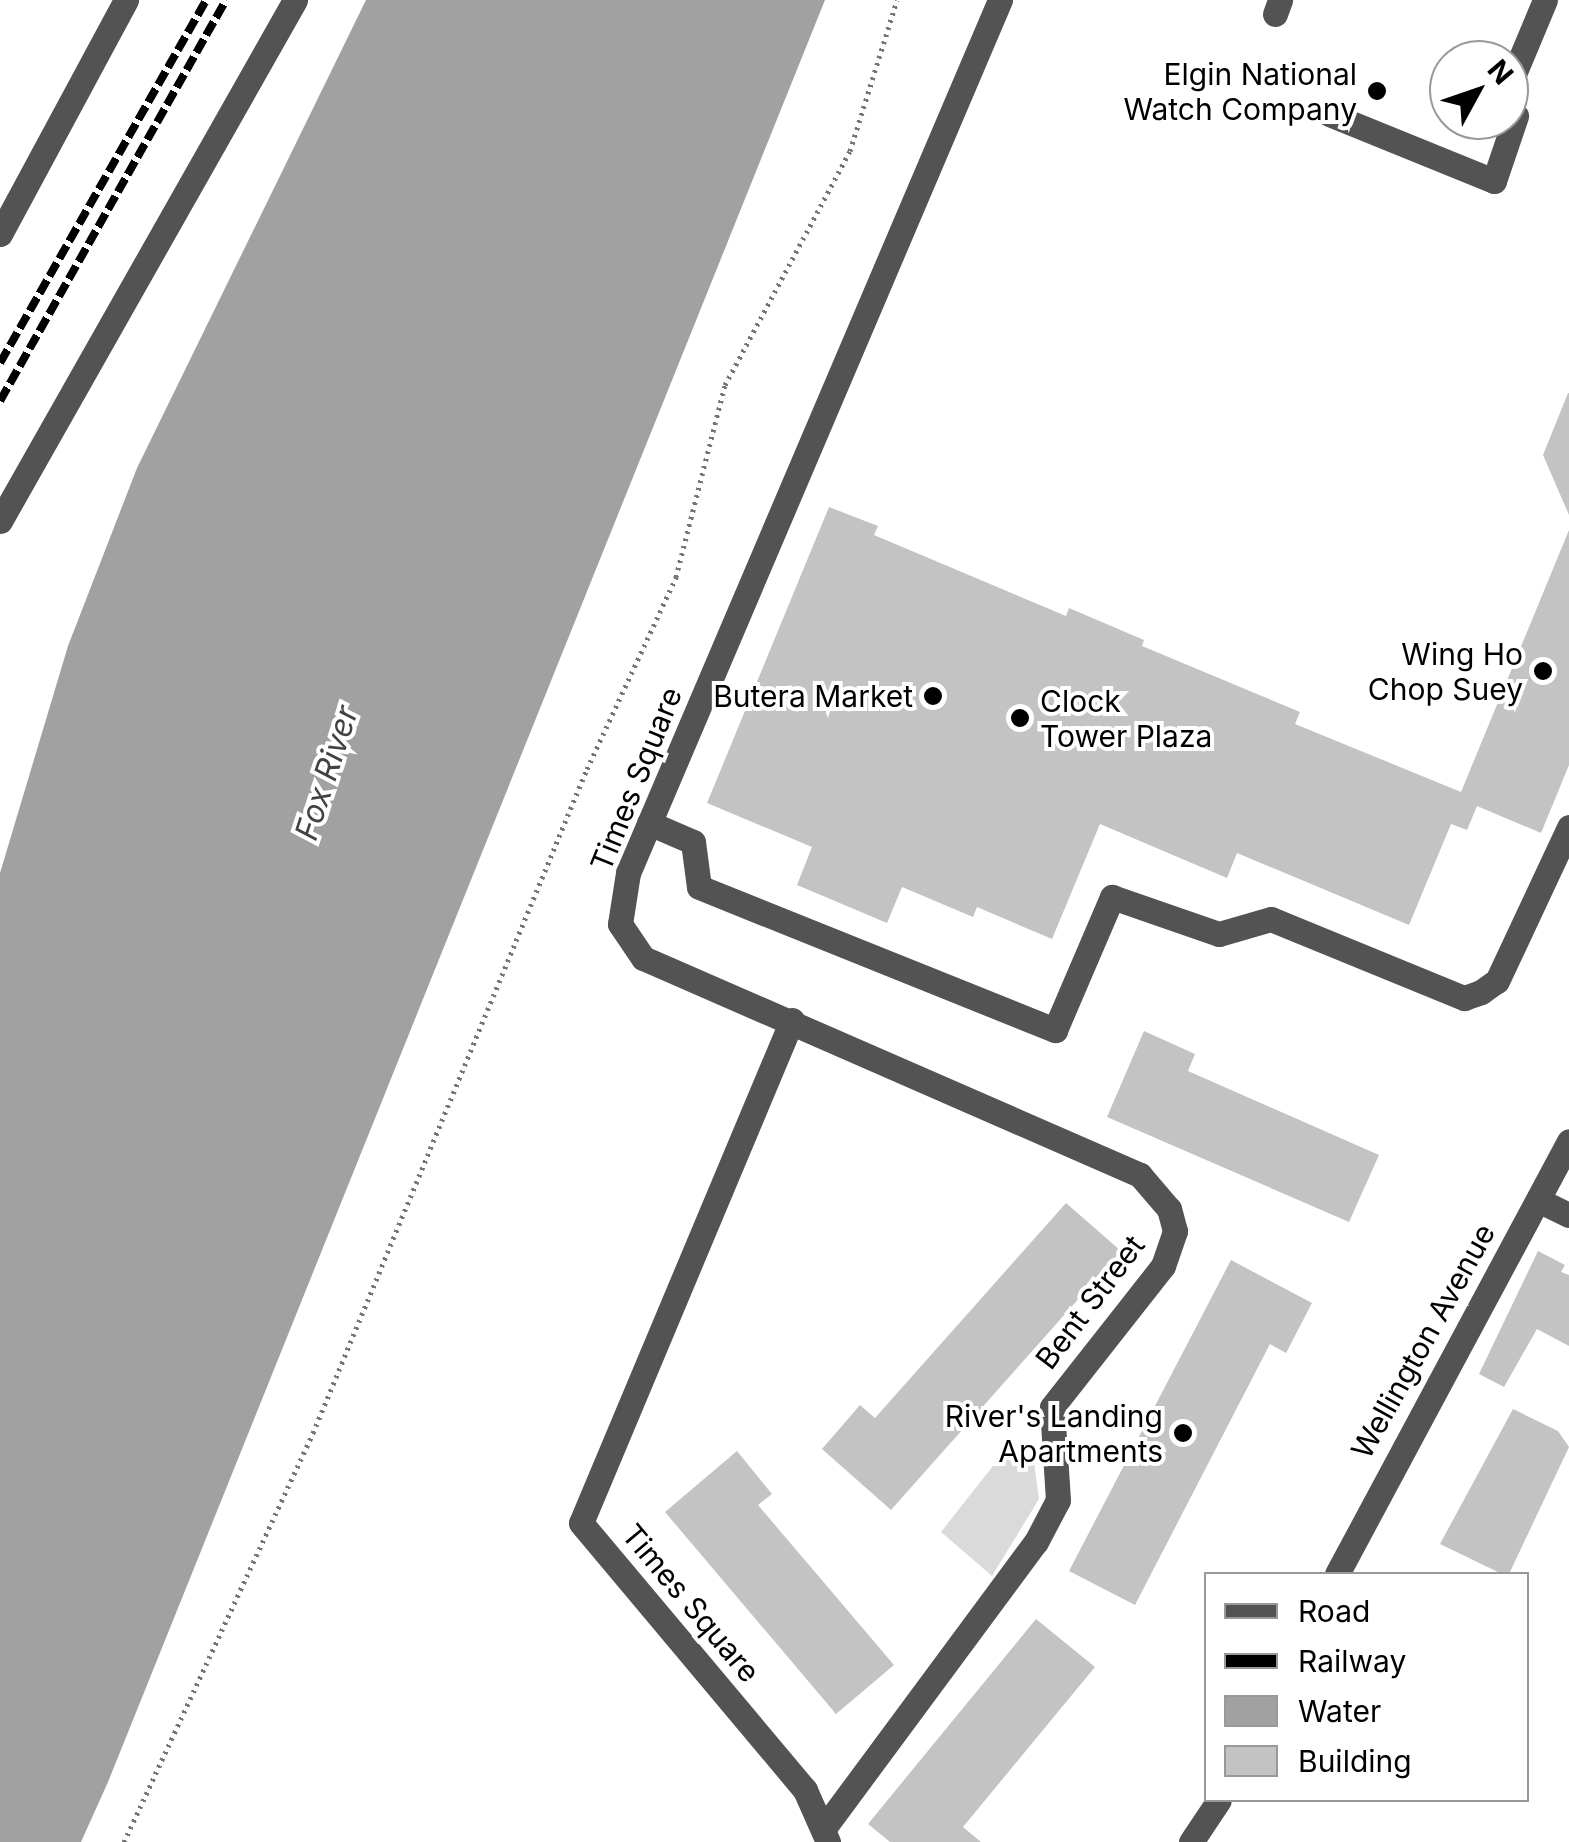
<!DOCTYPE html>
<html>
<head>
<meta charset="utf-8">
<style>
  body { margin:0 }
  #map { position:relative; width:1569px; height:1842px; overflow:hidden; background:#fff; font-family:Inter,sans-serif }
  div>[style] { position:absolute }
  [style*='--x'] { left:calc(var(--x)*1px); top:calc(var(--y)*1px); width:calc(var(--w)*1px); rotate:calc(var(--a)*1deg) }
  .green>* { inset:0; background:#dadada }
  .water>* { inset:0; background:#a1a1a1 }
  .building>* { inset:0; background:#c3c3c3 }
  .path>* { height:5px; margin-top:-2.5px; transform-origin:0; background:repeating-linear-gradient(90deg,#757575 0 2.5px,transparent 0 7.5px) }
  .minor>* { height:25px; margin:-12.5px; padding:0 12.5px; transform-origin:12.5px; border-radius:12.5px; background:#535353 }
  .rail>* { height:8px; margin-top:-4px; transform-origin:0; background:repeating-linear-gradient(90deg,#000 0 15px,transparent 0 20px) }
  .dots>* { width:28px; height:28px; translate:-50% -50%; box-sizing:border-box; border:5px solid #fff; border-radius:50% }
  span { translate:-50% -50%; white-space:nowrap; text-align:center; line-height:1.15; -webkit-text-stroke:8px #fff; paint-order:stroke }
  .poi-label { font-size:30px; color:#000 }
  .right { translate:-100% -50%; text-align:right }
  .left { translate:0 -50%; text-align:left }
  .street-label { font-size:30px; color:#000 }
  .water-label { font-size:32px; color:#424242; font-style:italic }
  .legend { position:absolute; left:1204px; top:1572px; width:325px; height:230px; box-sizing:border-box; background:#fff; border:2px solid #999; margin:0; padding:12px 18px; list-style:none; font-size:30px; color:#000 }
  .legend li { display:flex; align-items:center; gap:20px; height:50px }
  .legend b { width:50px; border:2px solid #999 }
  .north { position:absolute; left:1429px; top:40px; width:100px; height:100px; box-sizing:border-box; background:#fff; border:2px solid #999; border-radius:50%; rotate:50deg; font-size:28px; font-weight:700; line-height:40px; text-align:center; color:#000 }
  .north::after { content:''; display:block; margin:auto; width:35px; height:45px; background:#000; clip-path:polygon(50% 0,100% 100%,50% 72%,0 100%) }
</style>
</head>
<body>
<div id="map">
  <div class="green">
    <div style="clip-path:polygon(1011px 1443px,1034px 1463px,1039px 1499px,992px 1576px,941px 1532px)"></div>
  </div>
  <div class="water">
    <div style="clip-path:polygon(366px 0,825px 0,108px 1782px,81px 1842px,0 1842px,0 873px,68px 646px,137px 468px)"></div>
  </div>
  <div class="building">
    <div style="clip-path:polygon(1568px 393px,1569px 393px,1569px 515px,1543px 455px)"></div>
    <div style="clip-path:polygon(829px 507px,878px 526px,874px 535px,1066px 616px,1069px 608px,1144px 640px,1142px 646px,1300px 712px,1295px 724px,1461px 792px,1569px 530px,1569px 765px,1541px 833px,1477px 806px,1467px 830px,1451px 824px,1409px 925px,1237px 853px,1227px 878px,1100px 824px,1052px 939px,977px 907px,973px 917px,902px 887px,887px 923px,797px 885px,812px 847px,707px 803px)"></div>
    <div style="clip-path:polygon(1144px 1031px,1195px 1054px,1188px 1071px,1379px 1155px,1349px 1222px,1107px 1117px)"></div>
    <div style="clip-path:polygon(1066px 1203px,1121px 1251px,891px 1510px,822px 1449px,860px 1405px,875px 1418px)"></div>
    <div style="clip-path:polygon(1538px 1251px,1565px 1265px,1561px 1272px,1569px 1275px,1569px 1346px,1537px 1329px,1504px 1387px,1479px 1374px)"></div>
    <div style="clip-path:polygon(1231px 1260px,1312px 1303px,1286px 1353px,1270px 1344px,1135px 1605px,1069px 1571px)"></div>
    <div style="clip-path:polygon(1513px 1409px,1558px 1431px,1569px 1447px,1509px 1574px,1502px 1574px,1440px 1544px)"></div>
    <div style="clip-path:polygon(737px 1451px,772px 1494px,758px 1505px,894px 1665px,836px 1714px,665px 1512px)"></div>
    <div style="clip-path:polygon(1036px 1619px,1095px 1667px,963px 1827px,981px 1842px,890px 1842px,868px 1824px)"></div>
  </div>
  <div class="path">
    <div style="--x:124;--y:1842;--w:451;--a:-65.2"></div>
    <div style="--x:313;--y:1433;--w:718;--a:-67.58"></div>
    <div style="--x:587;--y:769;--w:212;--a:-65.1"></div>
    <div style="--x:676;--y:577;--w:198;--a:-75.7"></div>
    <div style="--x:725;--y:385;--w:265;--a:-61.9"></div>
    <div style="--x:850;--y:151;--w:158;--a:-72.7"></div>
  </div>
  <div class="minor">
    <div style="--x:1275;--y:14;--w:15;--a:-70"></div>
    <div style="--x:1509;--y:86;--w:93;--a:-67.3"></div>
    <div style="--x:1329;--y:114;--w:178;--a:22.1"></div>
    <div style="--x:1494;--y:181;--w:69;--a:-71.3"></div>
    <div style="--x:0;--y:234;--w:266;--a:-61.7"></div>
    <div style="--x:0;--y:521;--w:599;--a:-60.48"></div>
    <div style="--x:649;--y:823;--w:48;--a:23.4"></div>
    <div style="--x:693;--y:842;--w:45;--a:82.4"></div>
    <div style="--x:699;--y:887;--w:384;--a:21.9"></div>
    <div style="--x:1055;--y:1030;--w:145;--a:-66.8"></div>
    <div style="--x:1112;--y:897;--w:113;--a:19.1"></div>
    <div style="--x:1219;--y:934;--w:54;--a:-16.1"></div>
    <div style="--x:1271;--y:919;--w:209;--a:22.3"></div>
    <div style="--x:1464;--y:998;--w:18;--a:-19"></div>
    <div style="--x:1481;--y:992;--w:19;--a:-35"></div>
    <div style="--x:1497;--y:981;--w:170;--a:-64.9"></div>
    <div style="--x:792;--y:1020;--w:545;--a:112.76"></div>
    <div style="--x:581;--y:1523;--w:349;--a:50"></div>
    <div style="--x:805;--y:1790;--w:57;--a:66.1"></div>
    <div style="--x:1540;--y:1201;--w:32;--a:26"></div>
    <div style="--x:1337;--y:1574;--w:491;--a:-61.8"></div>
    <div style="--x:824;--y:1828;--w:356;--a:-53.5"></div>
    <div style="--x:1036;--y:1542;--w:47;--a:-62.4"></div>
    <div style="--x:1058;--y:1500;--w:93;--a:-93.7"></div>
    <div style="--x:1052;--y:1407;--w:179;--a:-51.8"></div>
    <div style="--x:1163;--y:1266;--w:37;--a:-71"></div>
    <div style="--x:1175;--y:1231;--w:23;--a:-105"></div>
    <div style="--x:1169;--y:1209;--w:45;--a:-130.5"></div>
    <div style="--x:1140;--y:1175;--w:542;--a:-156.41"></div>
    <div style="--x:643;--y:958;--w:41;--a:-124.1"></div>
    <div style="--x:620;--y:924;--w:52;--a:-81.1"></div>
    <div style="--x:628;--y:873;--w:949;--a:-66.92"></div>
    <div style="--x:1191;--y:1842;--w:50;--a:-56.3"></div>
  </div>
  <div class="rail">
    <div style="--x:0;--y:363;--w:417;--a:-60.4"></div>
    <div style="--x:0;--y:401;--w:460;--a:-60.6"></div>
  </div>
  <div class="dots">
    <div style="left:1377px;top:91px;background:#000"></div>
    <div style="left:1543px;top:671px;background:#000"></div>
    <div style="left:933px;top:696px;background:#000"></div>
    <div style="left:1020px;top:718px;background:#000"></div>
    <div style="left:1183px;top:1433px;background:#000"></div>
  </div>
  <div class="poi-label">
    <span class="right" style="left:1357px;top:91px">Elgin National<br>Watch Company</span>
    <span class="right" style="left:1523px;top:671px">Wing Ho<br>Chop Suey</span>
    <span class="right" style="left:913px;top:696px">Butera Market</span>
    <span class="left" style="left:1040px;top:718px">Clock<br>Tower Plaza</span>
    <span class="right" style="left:1163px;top:1433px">River's Landing<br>Apartments</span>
  </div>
  <div class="street-label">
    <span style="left:636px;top:779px;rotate:-68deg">Times Square</span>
    <span style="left:1090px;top:1302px;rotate:-53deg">Bent Street</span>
    <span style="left:1423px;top:1341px;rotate:-61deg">Wellington Avenue</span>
    <span style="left:691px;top:1603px;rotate:50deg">Times Square</span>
  </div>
  <div class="water-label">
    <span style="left:327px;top:773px;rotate:-72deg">Fox River</span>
  </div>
  <ul class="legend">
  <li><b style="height:12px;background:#535353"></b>Road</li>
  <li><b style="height:12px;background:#000"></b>Railway</li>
  <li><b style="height:28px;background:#a1a1a1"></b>Water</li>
  <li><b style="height:28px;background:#c3c3c3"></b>Building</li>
  </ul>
  <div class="north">N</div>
</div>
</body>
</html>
